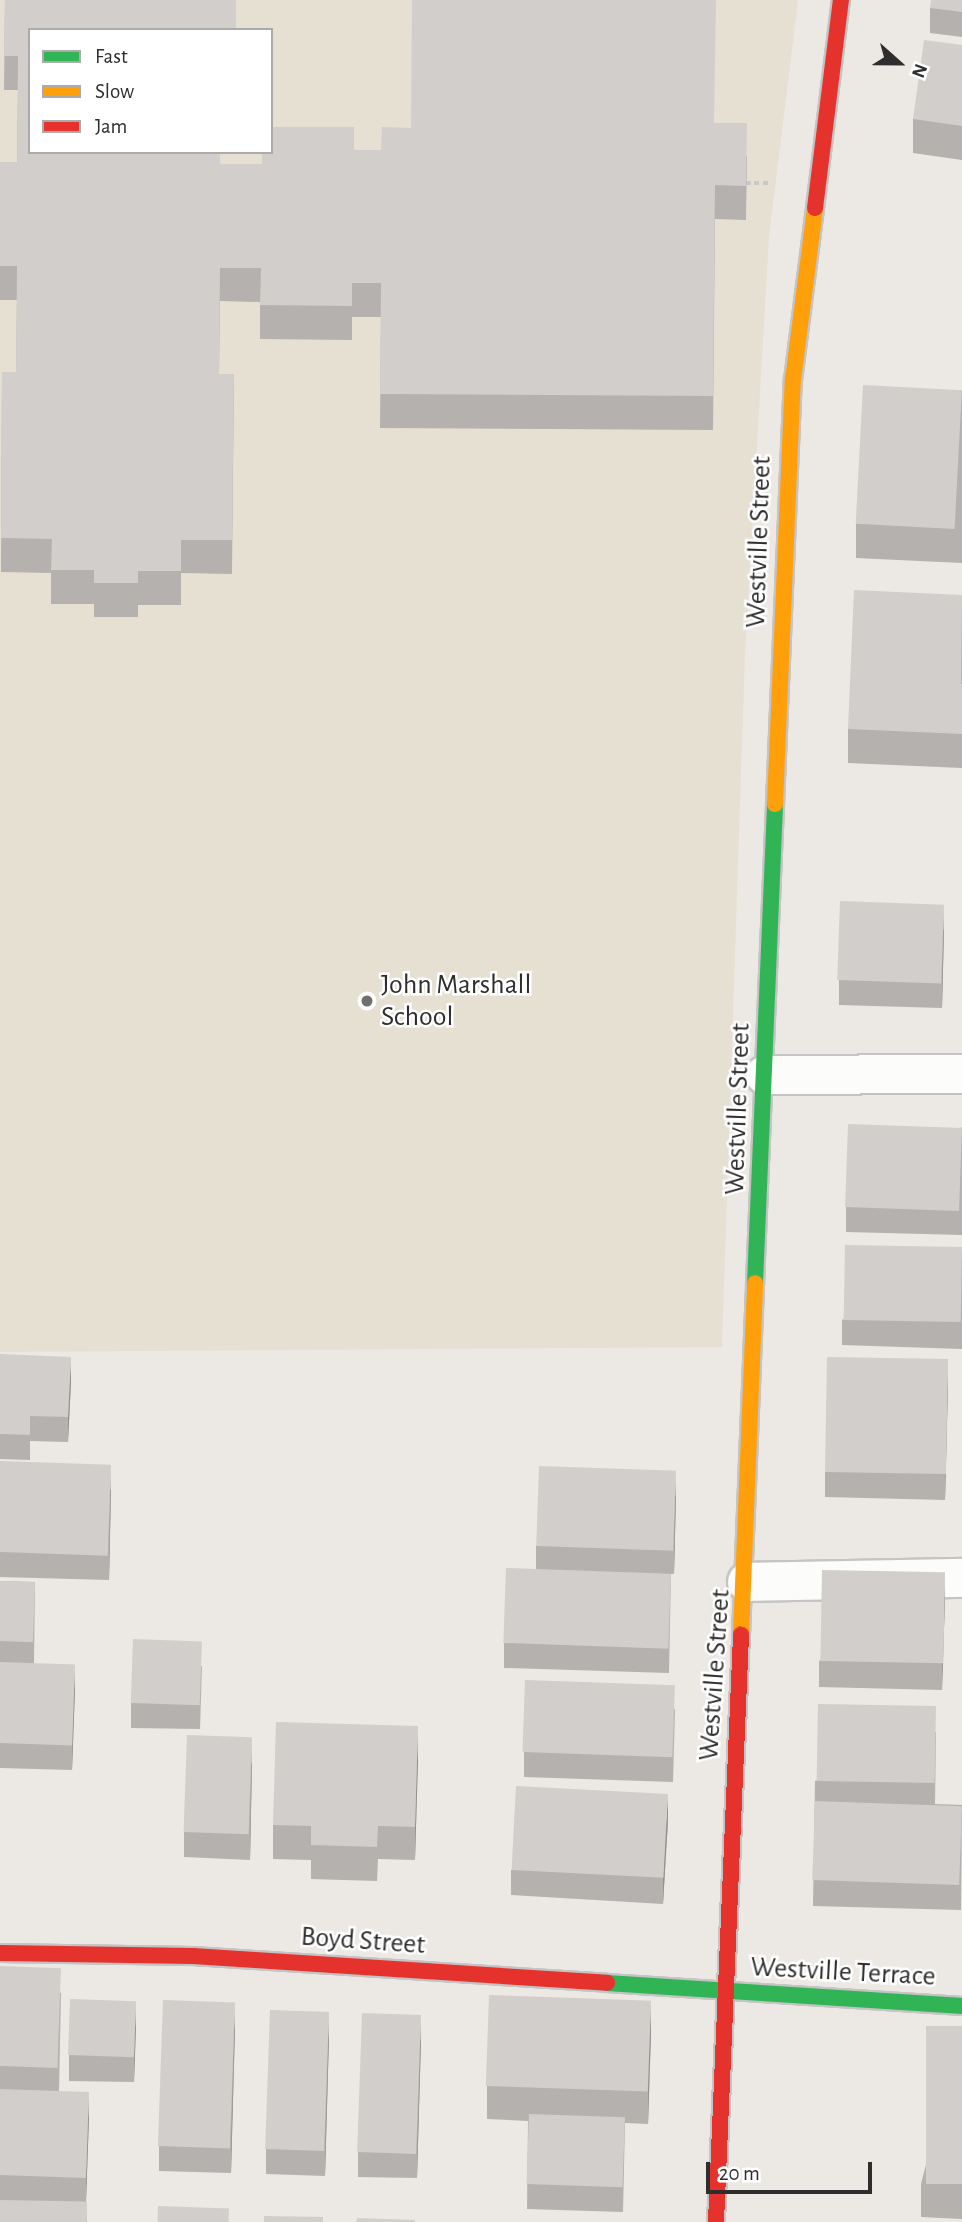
<!DOCTYPE html>
<html>
<head>
<meta charset="utf-8">
<style>
  body { margin:0 }
  #map { position:relative; width:962px; height:2222px; overflow:hidden; background:#ece8e4; font-family:"Alegreya Sans",sans-serif }
  div>[style] { position:absolute }
  [style*='--x'] { left:calc(var(--x)*1px); top:calc(var(--y)*1px); width:calc(var(--w)*1px); rotate:calc(var(--a)*1deg) }
  .education>* { inset:0; background:#e6e0d3 }
  .path>* { height:4.5px; margin-top:-2.25px; transform-origin:0; background:repeating-linear-gradient(90deg,#c9c9c8 0 5px,transparent 0 8.5px) }
  .roads { filter:drop-shadow(2px 0 #c5c4c5) drop-shadow(-2px 0 #c5c4c5) drop-shadow(0 2px #c5c4c5) drop-shadow(0 -2px #c5c4c5) }
  .street>* { height:38px; margin:-19px; padding:0 19px; transform-origin:19px; border-radius:19px; background:#fcfcfb }
  .fast>* { height:16px; margin:-8px; padding:0 8px; transform-origin:8px; border-radius:8px; background:#30b455 }
  .slow>* { height:16px; margin:-8px; padding:0 8px; transform-origin:8px; border-radius:8px; background:#ff9f0a }
  .jam>* { height:16px; margin:-8px; padding:0 8px; transform-origin:8px; border-radius:8px; background:#e5322d }
  .wall>* { inset:0; background:#b4b1af }
  .shaded-wall>* { inset:0; background:#92908e }
  .building>* { inset:0; background:#d1cecb; transform-origin:0 0 }
  .dots>* { width:19px; height:19px; translate:-50% -50%; box-sizing:border-box; border:4px solid #fff; border-radius:50% }
  span { translate:-50% -50%; white-space:nowrap; text-align:center; line-height:1.15; -webkit-text-stroke:5px #fff; paint-order:stroke }
  .street-label { font-size:28px; color:#2e2e2e }
  .poi-label { font-size:28px; color:#2e2e2e }
  .left { translate:0 -50%; text-align:left }
  .legend { position:absolute; left:28px; top:28px; width:245px; height:126px; box-sizing:border-box; background:#fff; border:2px solid #ababab; margin:0; padding:9px 12px; list-style:none; font-size:21px; color:#2e2e2e }
  .legend li { display:flex; align-items:center; gap:14px; height:35px }
  .legend b { width:35px; border:2px solid #ababab }
  .north { position:absolute; left:864px; top:28px; width:70px; height:70px; -webkit-text-stroke:5px #fff; paint-order:stroke; rotate:111deg; font-size:19px; font-weight:700; line-height:28px; text-align:center; color:#2e2e2e }
  .north::after { content:''; display:block; margin:auto; width:24px; height:32px; background:#2e2e2e; clip-path:polygon(50% 0,100% 100%,50% 72%,0 100%) }
  .scale { position:absolute; left:706px; top:2162px; width:166px; height:32px; box-sizing:border-box; border:4px solid #2e2e2e; border-top:0; padding-left:9px; font-size:21px; line-height:24px; white-space:nowrap; color:#2e2e2e; -webkit-text-stroke:5px #fff; paint-order:stroke }
</style>
</head>
<body>
<div id="map">
  <div class="education">
    <div style="clip-path:polygon(evenodd,0 0,798px 0,769px 237px,745px 654px,722px 1347px,0 1352px,0 0,30px 30px,271px 30px,271px 152px,30px 152px,30px 30px)"></div>
  </div>
  <div class="path">
    <div style="--x:746;--y:183;--w:25;--a:0"></div>
  </div>
  <div class="roads">
    <div class="street">
      <div style="--x:765;--y:1075;--w:197;--a:-0.3"></div>
      <div style="--x:747;--y:1582;--w:215;--a:-1.1"></div>
    </div>
    <div class="fast">
      <div style="--x:755;--y:1283;--w:479;--a:-87.6"></div>
      <div style="--x:607;--y:1983;--w:356;--a:3.7"></div>
    </div>
    <div class="slow">
      <div style="--x:775;--y:804;--w:424;--a:-87.6"></div>
      <div style="--x:793;--y:380;--w:173;--a:-82.7"></div>
      <div style="--x:741;--y:1635;--w:352;--a:-87.7"></div>
    </div>
    <div class="jam">
      <div style="--x:815;--y:208;--w:210;--a:-82.9"></div>
      <div style="--x:0;--y:1953;--w:193;--a:0.9"></div>
      <div style="--x:193;--y:1956;--w:415;--a:3.7"></div>
      <div style="--x:716;--y:2222;--w:588;--a:-87.56"></div>
    </div>
  </div>
  <div class="wall">
    <div style="clip-path:polygon(5px 0,30px 30px,221px 164px,262px 164px,354px 150px,381px 150px,411px 128px,715px 123px,747px 157px,746px 220px,715px 219px,713px 430px,380px 428px,381px 317px,352px 317px,352px 340px,260px 339px,260px 302px,220px 301px,219px 374px,234px 374px,232px 574px,181px 573px,181px 605px,138px 605px,138px 617px,94px 617px,94px 604px,51px 604px,51px 573px,1px 572px,2px 372px,16px 372px,17px 300px,0 300px,0 162px,17px 162px,18px 90px,4px 90px)"></div>
    <div style="clip-path:polygon(962px 0,962px 37px,930px 33px,930px 8px)"></div>
    <div style="clip-path:polygon(962px 45px,962px 160px,913px 153px,913px 119px)"></div>
    <div style="clip-path:polygon(962px 390px,962px 563px,856px 558px,856px 524px)"></div>
    <div style="clip-path:polygon(962px 595px,962px 768px,848px 763px,848px 729px)"></div>
    <div style="clip-path:polygon(944px 930px,942px 1008px,839px 1005px,839px 980px)"></div>
    <div style="clip-path:polygon(962px 1127px,962px 1235px,846px 1232px,846px 1207px)"></div>
    <div style="clip-path:polygon(962px 1248px,962px 1349px,842px 1345px,842px 1320px)"></div>
    <div style="clip-path:polygon(0 1354px,71px 1382px,68px 1442px,30px 1441px,30px 1460px,0 1459px)"></div>
    <div style="clip-path:polygon(948px 1385px,945px 1500px,825px 1497px,825px 1472px)"></div>
    <div style="clip-path:polygon(0 1461px,111px 1490px,109px 1580px,0 1577px)"></div>
    <div style="clip-path:polygon(676px 1496px,674px 1574px,671px 1574px,669px 1673px,504px 1668px,504px 1643px,536px 1569px,536px 1546px)"></div>
    <div style="clip-path:polygon(0 1581px,35px 1582px,34px 1663px,75px 1689px,72px 1770px,0 1768px)"></div>
    <div style="clip-path:polygon(945px 1598px,942px 1690px,819px 1687px,819px 1661px)"></div>
    <div style="clip-path:polygon(202px 1666px,200px 1729px,131px 1728px,131px 1703px)"></div>
    <div style="clip-path:polygon(675px 1709px,673px 1782px,524px 1777px,524px 1752px)"></div>
    <div style="clip-path:polygon(936px 1732px,935px 1804px,962px 1805px,961px 1910px,813px 1906px,815px 1781px)"></div>
    <div style="clip-path:polygon(418px 1760px,415px 1860px,378px 1859px,377px 1881px,311px 1879px,311px 1860px,273px 1859px,273px 1825px)"></div>
    <div style="clip-path:polygon(252px 1763px,250px 1860px,184px 1857px,184px 1832px)"></div>
    <div style="clip-path:polygon(668px 1820px,663px 1904px,511px 1895px,511px 1870px)"></div>
    <div style="clip-path:polygon(0 1966px,61px 1993px,59px 2091px,89px 2117px,86px 2202px,87px 2222px,0 2222px)"></div>
    <div style="clip-path:polygon(136px 2026px,134px 2082px,69px 2081px,69px 2055px)"></div>
    <div style="clip-path:polygon(962px 2026px,962px 2219px,921px 2217px,921px 2184px)"></div>
    <div style="clip-path:polygon(235px 2027px,231px 2173px,159px 2171px,159px 2146px)"></div>
    <div style="clip-path:polygon(651px 2033px,648px 2124px,625px 2123px,623px 2212px,527px 2209px,528px 2121px,487px 2119px,487px 2086px)"></div>
    <div style="clip-path:polygon(329px 2037px,325px 2176px,266px 2174px,266px 2149px)"></div>
    <div style="clip-path:polygon(421px 2040px,417px 2178px,358px 2177px,358px 2152px)"></div>
  </div>
  <div class="shaded-wall">
    <div style="clip-path:polygon(944px 905px,944px 930px,942px 1008px,942px 983px)"></div>
    <div style="clip-path:polygon(71px 1357px,71px 1382px,68px 1442px,68px 1417px)"></div>
    <div style="clip-path:polygon(948px 1360px,948px 1385px,945px 1500px,945px 1475px)"></div>
    <div style="clip-path:polygon(111px 1465px,111px 1490px,109px 1580px,109px 1555px)"></div>
    <div style="clip-path:polygon(676px 1470px,676px 1496px,674px 1574px,674px 1549px)"></div>
    <div style="clip-path:polygon(945px 1573px,945px 1598px,942px 1690px,942px 1665px)"></div>
    <div style="clip-path:polygon(75px 1664px,75px 1689px,72px 1770px,72px 1745px)"></div>
    <div style="clip-path:polygon(418px 1726px,418px 1760px,415px 1860px,415px 1827px)"></div>
    <div style="clip-path:polygon(252px 1737px,252px 1763px,250px 1860px,250px 1835px)"></div>
    <div style="clip-path:polygon(668px 1795px,668px 1820px,663px 1904px,663px 1879px)"></div>
    <div style="clip-path:polygon(651px 2000px,651px 2033px,648px 2124px,648px 2090px)"></div>
    <div style="clip-path:polygon(136px 2001px,136px 2026px,134px 2082px,134px 2057px)"></div>
    <div style="clip-path:polygon(235px 2002px,235px 2027px,231px 2173px,231px 2148px)"></div>
    <div style="clip-path:polygon(329px 2012px,329px 2037px,325px 2176px,325px 2151px)"></div>
    <div style="clip-path:polygon(421px 2015px,421px 2040px,417px 2178px,417px 2153px)"></div>
    <div style="clip-path:polygon(89px 2092px,89px 2117px,86px 2202px,86px 2177px)"></div>
  </div>
  <div class="building">
    <div style="clip-path:polygon(5px 0,236px 0,236px 30px,30px 30px,30px 152px,220px 152px,220px 164px,262px 164px,262px 152px,271px 152px,271px 127px,354px 127px,354px 150px,381px 150px,382px 127px,411px 128px,412px 0,716px 0,714px 123px,747px 123px,746px 186px,715px 185px,713px 396px,380px 394px,381px 283px,352px 283px,352px 306px,260px 305px,261px 268px,220px 268px,219px 374px,234px 374px,232px 540px,181px 540px,181px 571px,138px 571px,138px 583px,94px 583px,94px 570px,51px 570px,52px 539px,1px 538px,2px 372px,16px 372px,17px 266px,0 266px,0 162px,17px 162px,18px 56px,4px 56px)"></div>
    <div style="clip-path:polygon(931px 0,962px 0,962px 12px,930px 8px)"></div>
    <div style="clip-path:polygon(924px 40px,962px 45px,962px 126px,913px 119px)"></div>
    <div style="left:863px;top:385px;width:99px;height:139px;rotate:3deg"></div>
    <div style="clip-path:polygon(854px 590px,962px 595px,961px 684px,962px 684px,962px 734px,848px 729px)"></div>
    <div style="left:840px;top:901px;width:104px;height:79px;rotate:2deg"></div>
    <div style="left:848px;top:1124px;width:114px;height:83px;rotate:2deg"></div>
    <div style="left:845px;top:1245px;width:117px;height:75px;rotate:1deg"></div>
    <div style="clip-path:polygon(0 1354px,71px 1357px,68px 1417px,30px 1416px,30px 1435px,0 1434px)"></div>
    <div style="left:827px;top:1357px;width:121px;height:115px;rotate:1deg"></div>
    <div style="left:0;top:1461px;width:111px;height:91px;rotate:2deg"></div>
    <div style="left:539px;top:1466px;width:137px;height:80px;rotate:2deg"></div>
    <div style="left:506px;top:1568px;width:165px;height:75px;rotate:2deg"></div>
    <div style="left:822px;top:1570px;width:123px;height:91px;rotate:1deg"></div>
    <div style="left:0;top:1581px;width:35px;height:60px;rotate:2deg"></div>
    <div style="left:133px;top:1639px;width:69px;height:64px;rotate:2deg"></div>
    <div style="left:0;top:1662px;width:75px;height:81px;rotate:2deg"></div>
    <div style="left:525px;top:1680px;width:150px;height:72px;rotate:2deg"></div>
    <div style="left:818px;top:1704px;width:118px;height:77px;rotate:1deg"></div>
    <div style="clip-path:polygon(276px 1722px,418px 1726px,415px 1827px,378px 1826px,377px 1847px,311px 1845px,311px 1826px,273px 1825px)"></div>
    <div style="left:187px;top:1735px;width:65px;height:97px;rotate:2deg"></div>
    <div style="left:516px;top:1786px;width:152px;height:84px;rotate:3deg"></div>
    <div style="left:815px;top:1801px;width:147px;height:79px;rotate:2deg"></div>
    <div style="left:0;top:1966px;width:61px;height:100px;rotate:2deg"></div>
    <div style="left:489px;top:1995px;width:162px;height:91px;rotate:2deg"></div>
    <div style="left:70px;top:1999px;width:66px;height:56px;rotate:2deg"></div>
    <div style="left:163px;top:2000px;width:72px;height:146px;rotate:2deg"></div>
    <div style="left:270px;top:2010px;width:59px;height:139px;rotate:2deg"></div>
    <div style="left:362px;top:2013px;width:59px;height:139px;rotate:2deg"></div>
    <div style="left:926px;top:2026px;width:36px;height:158px"></div>
    <div style="left:0;top:2089px;width:89px;height:86px;rotate:2deg"></div>
    <div style="left:529px;top:2114px;width:96px;height:70px;rotate:2deg"></div>
    <div style="left:0;top:2200px;width:87px;height:22px;rotate:1deg"></div>
    <div style="left:158px;top:2206px;width:71px;height:16px;rotate:2deg"></div>
    <div style="clip-path:polygon(264px 2216px,323px 2217px,323px 2222px,264px 2222px)"></div>
    <div style="clip-path:polygon(357px 2218px,415px 2220px,415px 2222px,356px 2222px)"></div>
  </div>
  <div class="dots">
    <div style="left:367px;top:1001px;background:#706f6e"></div>
  </div>
  <div class="street-label">
    <span style="left:759px;top:542px;rotate:-88deg">Westville Street</span>
    <span style="left:738px;top:1109px;rotate:-88deg">Westville Street</span>
    <span style="left:715px;top:1675px;rotate:-86deg">Westville Street</span>
    <span style="left:363px;top:1941px;rotate:4deg">Boyd Street</span>
    <span style="left:843px;top:1972px;rotate:3deg">Westville Terrace</span>
  </div>
  <div class="poi-label">
    <span class="left" style="left:381px;top:1001px">John Marshall<br>School</span>
  </div>
  <ul class="legend">
  <li><b style="height:9px;background:#30b455"></b>Fast</li>
  <li><b style="height:9px;background:#ff9f0a"></b>Slow</li>
  <li><b style="height:9px;background:#e5322d"></b>Jam</li>
  </ul>
  <div class="north">N</div>
  <div class="scale">20 m</div>
</div>
</body>
</html>
